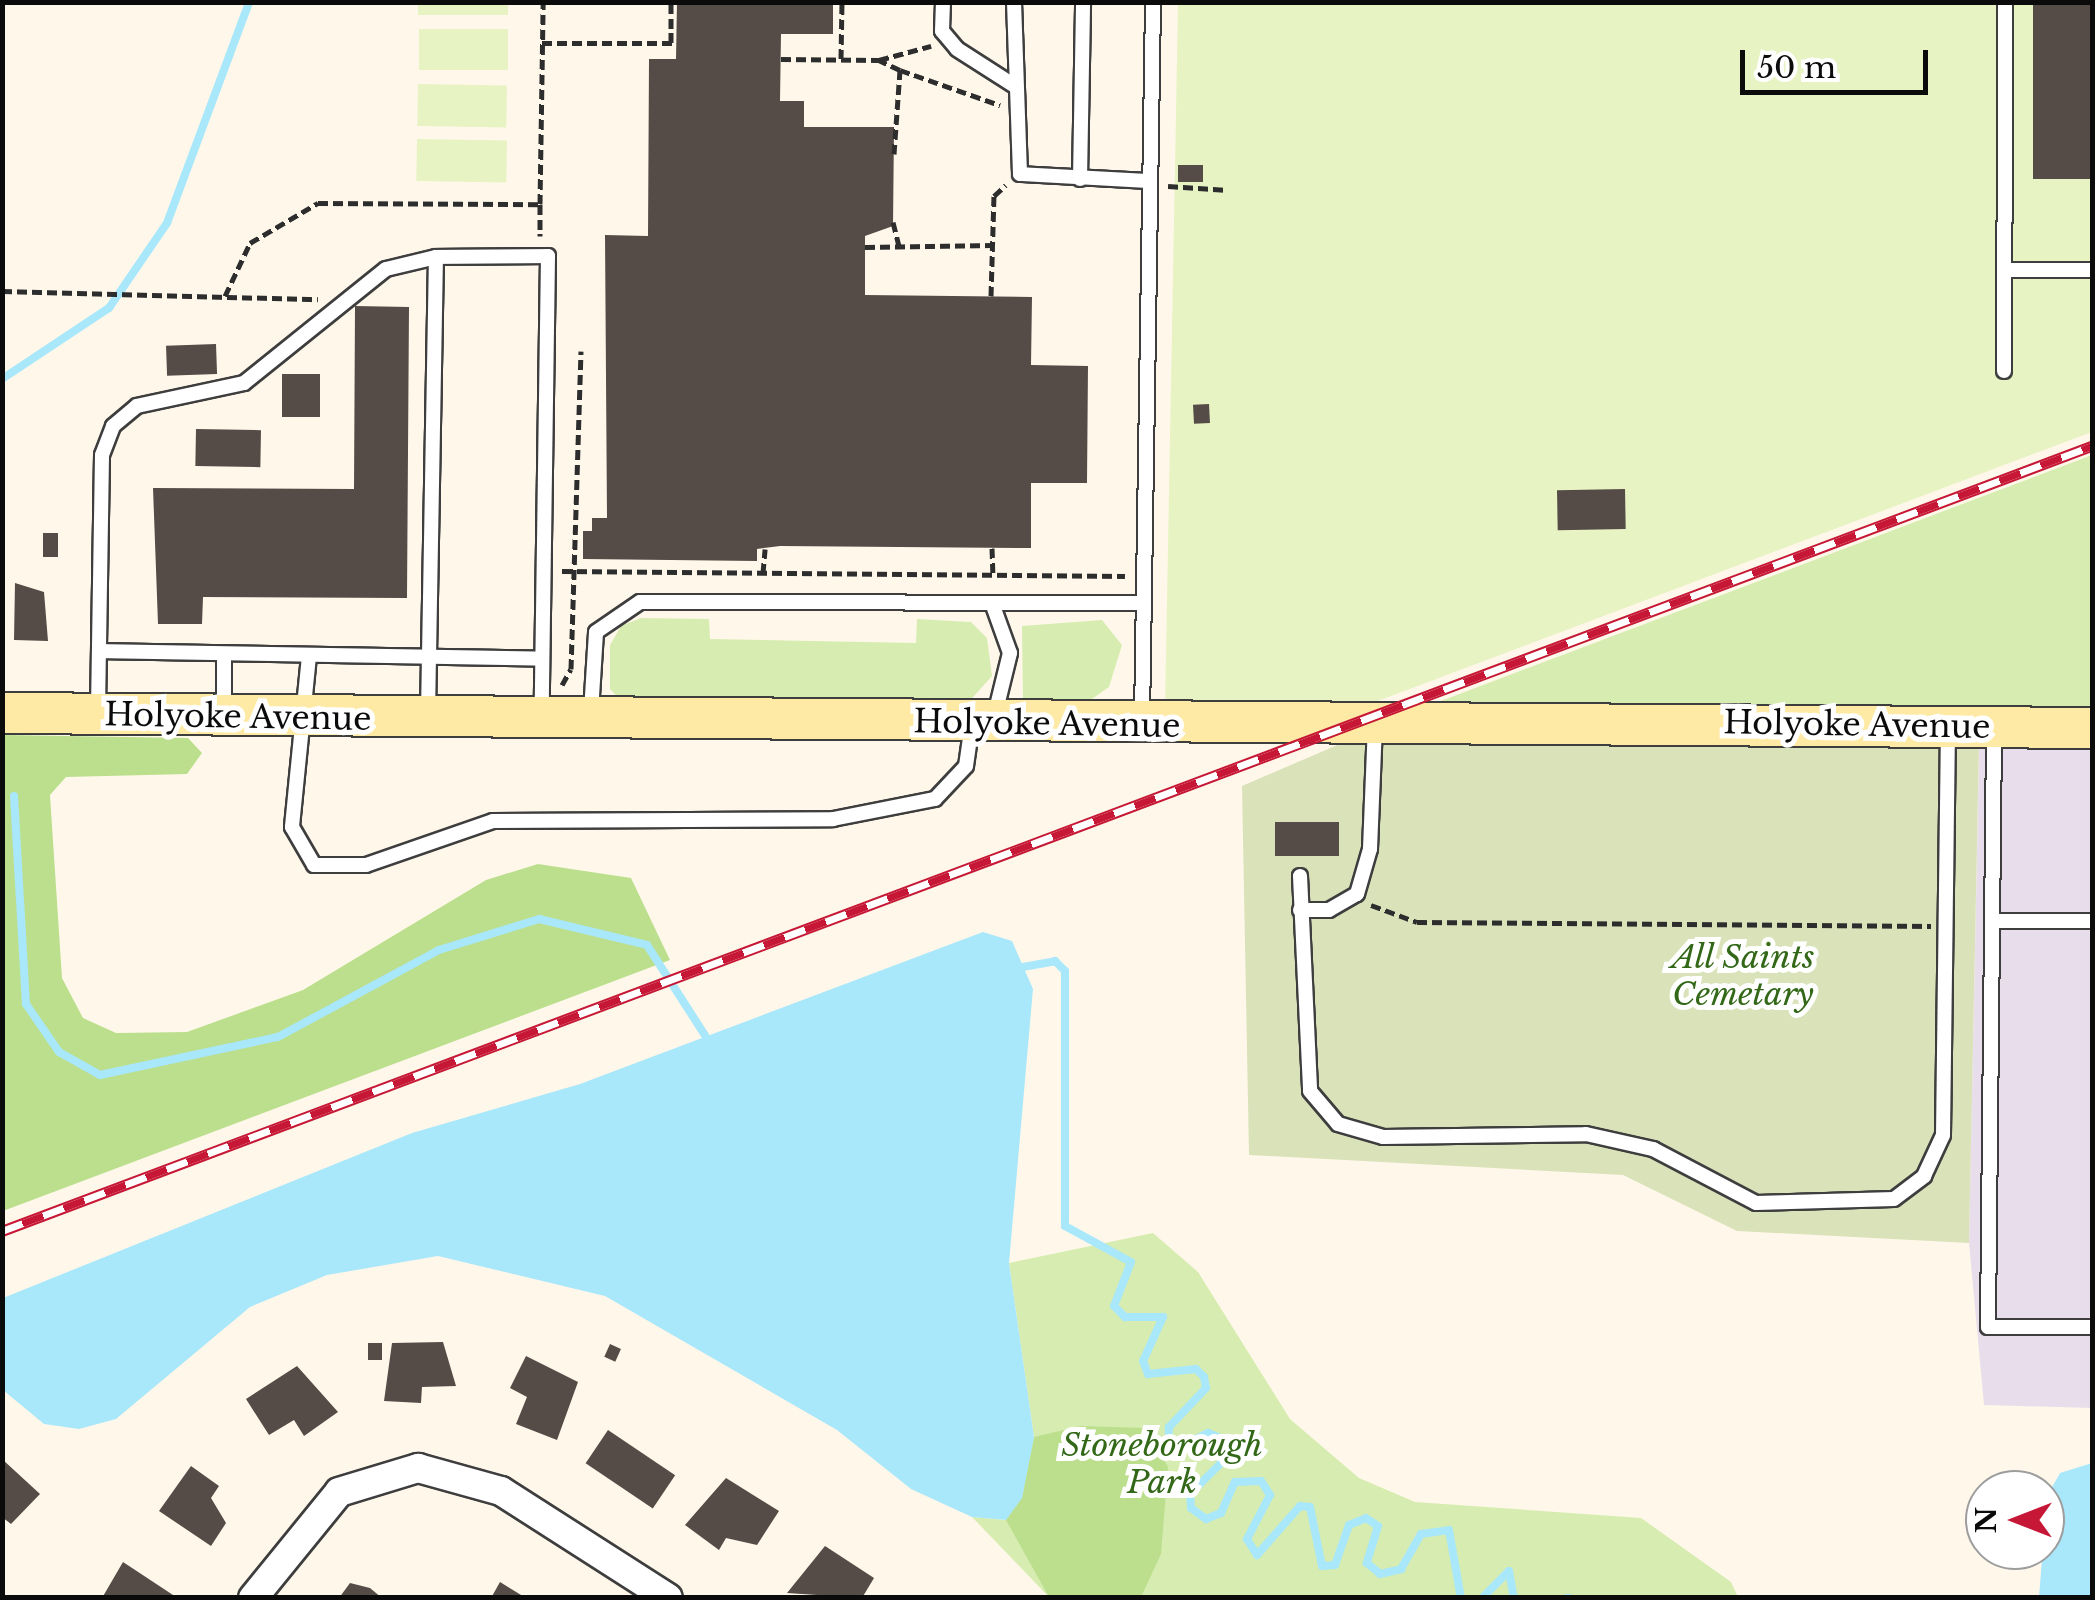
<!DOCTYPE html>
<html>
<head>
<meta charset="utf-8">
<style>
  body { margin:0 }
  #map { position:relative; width:2095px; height:1600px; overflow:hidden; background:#fff8ea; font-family:"Libre Baskerville",serif }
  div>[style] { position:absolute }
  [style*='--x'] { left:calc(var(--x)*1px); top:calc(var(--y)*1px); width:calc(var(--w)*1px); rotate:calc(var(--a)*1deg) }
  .industrial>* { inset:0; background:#e8deeb }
  .green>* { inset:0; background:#d7ecb0 }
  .forest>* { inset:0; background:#bcdf8e }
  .cemetery>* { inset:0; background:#dae2ba }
  .pitch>* { inset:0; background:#e8f3c3; transform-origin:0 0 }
  .water>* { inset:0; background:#a9e7fb }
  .stream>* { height:8px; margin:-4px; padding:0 4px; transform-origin:4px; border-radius:4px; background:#a9e7fb }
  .building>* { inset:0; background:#554b47; transform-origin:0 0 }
  .path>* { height:5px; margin-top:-2.5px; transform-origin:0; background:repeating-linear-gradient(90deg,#2d2d2d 0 10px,transparent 0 15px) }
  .roads { filter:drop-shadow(2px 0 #3e3e3e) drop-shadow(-2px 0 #3e3e3e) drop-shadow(0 2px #3e3e3e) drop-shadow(0 -2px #3e3e3e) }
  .lane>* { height:14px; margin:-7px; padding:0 7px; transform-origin:7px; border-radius:7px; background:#fff }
  .street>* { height:28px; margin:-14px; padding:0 14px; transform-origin:14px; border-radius:14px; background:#fff }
  .secondary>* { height:40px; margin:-20px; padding:0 20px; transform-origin:20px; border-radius:20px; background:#ffeaa5 }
  .rail>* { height:11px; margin-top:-5.5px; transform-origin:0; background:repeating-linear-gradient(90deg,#fff 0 22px,#c61836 0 44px); box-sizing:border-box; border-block:2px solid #c61836 }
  span { translate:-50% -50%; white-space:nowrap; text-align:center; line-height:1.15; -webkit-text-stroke:10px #fff; paint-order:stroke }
  .street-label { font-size:32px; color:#0b0b0b }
  .park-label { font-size:32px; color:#326817; font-style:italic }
  .frame { position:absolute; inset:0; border:5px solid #0b0b0b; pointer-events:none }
  .north { position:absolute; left:1965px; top:1470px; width:100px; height:100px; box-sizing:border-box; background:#fff; border:2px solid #9d9d9d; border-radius:50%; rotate:270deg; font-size:28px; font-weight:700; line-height:40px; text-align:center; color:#0b0b0b }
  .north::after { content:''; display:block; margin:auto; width:35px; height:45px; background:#c61836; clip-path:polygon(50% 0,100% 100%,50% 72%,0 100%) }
  .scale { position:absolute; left:1740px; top:50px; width:188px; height:45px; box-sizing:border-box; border:5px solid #0b0b0b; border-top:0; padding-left:12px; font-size:30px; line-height:35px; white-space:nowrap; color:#0b0b0b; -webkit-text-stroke:8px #fff; paint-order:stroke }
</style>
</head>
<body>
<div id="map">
  <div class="industrial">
    <div style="clip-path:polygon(1980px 705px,2092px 707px,2092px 1408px,1984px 1405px,1969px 1243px)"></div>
  </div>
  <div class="green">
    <div style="clip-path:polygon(2092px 455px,2092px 707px,1425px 707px)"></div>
    <div style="clip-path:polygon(641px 618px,709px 619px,710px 639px,916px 643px,917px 619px,971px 622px,987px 638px,992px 676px,966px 705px,621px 701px,610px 689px,610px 645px,621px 626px)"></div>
    <div style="clip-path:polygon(1102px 620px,1122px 645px,1109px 687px,1082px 706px,1023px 703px,1022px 626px)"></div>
    <div style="clip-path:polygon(1153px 1233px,1198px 1272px,1290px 1419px,1359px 1478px,1415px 1502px,1641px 1518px,1731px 1582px,1738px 1597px,1049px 1597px,972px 1517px,1006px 1520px,1034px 1437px,1009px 1263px)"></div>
  </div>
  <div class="forest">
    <div style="clip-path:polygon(3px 735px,188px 738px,202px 753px,187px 774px,66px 777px,50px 795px,62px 978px,83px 1018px,116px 1033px,187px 1032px,303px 990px,486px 880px,538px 864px,631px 878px,670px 960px,3px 1211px)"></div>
    <div style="clip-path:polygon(1081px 1426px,1146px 1428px,1168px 1467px,1161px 1554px,1141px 1597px,1049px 1597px,1006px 1520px,1022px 1498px,1034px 1437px)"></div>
  </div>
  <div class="cemetery">
    <div style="clip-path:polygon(1342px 743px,1979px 745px,1969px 1243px,1737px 1231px,1623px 1175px,1249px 1155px,1242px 786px)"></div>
  </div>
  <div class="pitch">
    <div style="left:418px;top:3px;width:90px;height:12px"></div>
    <div style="clip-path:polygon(1178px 3px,2092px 3px,2092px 432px,1362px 707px,1165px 709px)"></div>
    <div style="left:419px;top:29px;width:89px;height:41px"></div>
    <div style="left:418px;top:84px;width:89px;height:42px;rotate:1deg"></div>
    <div style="left:417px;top:139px;width:90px;height:42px;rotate:1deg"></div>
  </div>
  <div class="water">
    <div style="clip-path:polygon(983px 932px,1012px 941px,1033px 989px,1009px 1263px,1034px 1437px,1022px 1498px,1006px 1520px,972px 1517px,911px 1489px,837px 1430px,605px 1296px,438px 1256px,327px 1275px,250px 1307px,116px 1419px,79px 1429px,44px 1424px,3px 1390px,3px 1298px,412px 1133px,580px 1084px)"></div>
    <div style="clip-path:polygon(2092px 1463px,2092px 1597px,2039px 1597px,2047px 1496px,2060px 1473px)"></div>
  </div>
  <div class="stream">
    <div style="--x:2;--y:379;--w:128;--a:-33.6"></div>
    <div style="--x:109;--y:308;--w:103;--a:-55.7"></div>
    <div style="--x:167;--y:223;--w:236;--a:-69.6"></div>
    <div style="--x:14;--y:796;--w:208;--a:86.7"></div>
    <div style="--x:26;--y:1004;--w:58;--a:55.5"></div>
    <div style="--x:59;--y:1052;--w:47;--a:29.3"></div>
    <div style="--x:100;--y:1075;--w:182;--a:-12.1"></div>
    <div style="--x:278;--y:1037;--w:183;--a:-28.4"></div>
    <div style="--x:439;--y:950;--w:105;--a:-17.2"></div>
    <div style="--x:539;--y:919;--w:111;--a:13.5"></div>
    <div style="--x:647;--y:945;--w:109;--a:57.3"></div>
    <div style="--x:1017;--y:968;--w:39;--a:-10"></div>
    <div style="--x:1055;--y:961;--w:14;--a:45"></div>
    <div style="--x:1065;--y:971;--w:255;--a:90"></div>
    <div style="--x:1065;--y:1226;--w:75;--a:28.6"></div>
    <div style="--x:1131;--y:1262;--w:47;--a:111.1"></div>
    <div style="--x:1114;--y:1306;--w:16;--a:45"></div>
    <div style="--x:1125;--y:1317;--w:38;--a:0"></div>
    <div style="--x:1163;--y:1317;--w:48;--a:114.4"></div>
    <div style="--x:1143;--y:1361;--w:14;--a:69"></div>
    <div style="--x:1148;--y:1374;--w:48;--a:-5.9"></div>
    <div style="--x:1196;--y:1369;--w:11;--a:45"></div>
    <div style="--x:1204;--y:1377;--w:11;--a:80"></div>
    <div style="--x:1206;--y:1388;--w:54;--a:133.5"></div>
    <div style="--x:1169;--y:1427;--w:26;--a:92"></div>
    <div style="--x:1168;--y:1453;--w:45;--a:-26.6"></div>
    <div style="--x:1208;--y:1433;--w:18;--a:22"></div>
    <div style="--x:1225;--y:1440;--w:16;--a:75"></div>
    <div style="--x:1229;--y:1455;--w:55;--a:135"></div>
    <div style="--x:1190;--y:1494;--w:14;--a:86"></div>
    <div style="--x:1191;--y:1508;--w:19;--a:36"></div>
    <div style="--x:1206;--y:1519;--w:16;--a:-22"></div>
    <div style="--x:1221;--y:1513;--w:34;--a:-66"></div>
    <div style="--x:1235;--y:1482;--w:26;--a:-2"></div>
    <div style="--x:1261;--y:1481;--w:17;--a:57"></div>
    <div style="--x:1270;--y:1495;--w:50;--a:117.6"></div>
    <div style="--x:1247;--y:1539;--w:19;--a:58"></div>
    <div style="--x:1257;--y:1555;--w:65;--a:-48.7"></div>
    <div style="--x:1300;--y:1506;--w:10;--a:6"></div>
    <div style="--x:1310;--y:1507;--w:60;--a:78.5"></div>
    <div style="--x:1322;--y:1566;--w:13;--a:-4"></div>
    <div style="--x:1335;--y:1565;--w:42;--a:-70.7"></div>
    <div style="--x:1349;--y:1525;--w:18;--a:-22"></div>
    <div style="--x:1366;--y:1518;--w:14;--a:34"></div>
    <div style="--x:1378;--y:1526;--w:39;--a:107"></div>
    <div style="--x:1367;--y:1563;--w:17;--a:40"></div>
    <div style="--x:1380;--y:1574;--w:22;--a:-13"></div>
    <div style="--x:1401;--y:1569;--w:40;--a:-60.3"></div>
    <div style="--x:1421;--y:1534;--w:28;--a:-8"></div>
    <div style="--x:1449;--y:1530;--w:69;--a:80"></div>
    <div style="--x:1482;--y:1598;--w:38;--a:-45"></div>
    <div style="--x:1509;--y:1571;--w:27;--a:80"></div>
    <div style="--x:1567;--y:1598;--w:2;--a:0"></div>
  </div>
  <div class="building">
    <div style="clip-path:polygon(677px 2px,833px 2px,833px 34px,781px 34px,780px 101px,804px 101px,804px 127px,894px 127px,893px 226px,865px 236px,865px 295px,1032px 297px,1031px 365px,1088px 366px,1087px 483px,1031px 483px,1031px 548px,780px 546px,757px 549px,757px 561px,583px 559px,583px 531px,592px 531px,592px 518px,607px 518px,605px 235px,648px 236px,649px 59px,676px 59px)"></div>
    <div style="left:2033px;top:2px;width:59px;height:177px"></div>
    <div style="left:1203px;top:165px;width:17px;height:25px;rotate:90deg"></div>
    <div style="clip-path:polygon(355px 306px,409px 307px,407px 598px,203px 597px,202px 624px,158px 624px,153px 488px,354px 489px)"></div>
    <div style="left:216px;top:344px;width:30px;height:50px;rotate:88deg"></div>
    <div style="left:282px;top:374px;width:38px;height:43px"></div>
    <div style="left:1209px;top:404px;width:19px;height:16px;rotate:87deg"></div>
    <div style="left:196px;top:429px;width:65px;height:37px;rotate:1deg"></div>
    <div style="left:1625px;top:489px;width:40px;height:68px;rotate:89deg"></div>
    <div style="left:43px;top:533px;width:15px;height:24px"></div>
    <div style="clip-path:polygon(15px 583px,44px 592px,48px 641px,14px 640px)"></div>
    <div style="left:1339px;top:822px;width:34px;height:64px;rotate:90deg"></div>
    <div style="clip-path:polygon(443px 1342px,456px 1386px,422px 1387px,421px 1403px,384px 1401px,392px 1343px)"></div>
    <div style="left:368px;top:1343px;width:14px;height:17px"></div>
    <div style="left:610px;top:1344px;width:12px;height:14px;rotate:24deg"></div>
    <div style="clip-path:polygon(526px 1356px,578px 1382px,557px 1440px,516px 1424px,527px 1397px,510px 1388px)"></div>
    <div style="clip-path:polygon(297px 1366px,338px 1412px,304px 1436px,294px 1420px,269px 1435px,246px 1399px)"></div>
    <div style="left:608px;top:1430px;width:81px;height:40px;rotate:34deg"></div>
    <div style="clip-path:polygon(2px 1459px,40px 1494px,11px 1524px,2px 1517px)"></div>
    <div style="clip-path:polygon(191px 1466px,219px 1486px,211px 1498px,226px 1523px,211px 1546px,159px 1511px)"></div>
    <div style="clip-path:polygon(726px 1478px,779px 1511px,757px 1545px,726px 1538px,719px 1550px,685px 1525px)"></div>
    <div style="clip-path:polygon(825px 1546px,874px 1578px,862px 1598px,787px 1593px)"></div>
    <div style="clip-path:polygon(123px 1562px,173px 1595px,172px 1598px,102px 1598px)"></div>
    <div style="clip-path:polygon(500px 1582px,526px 1598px,491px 1598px)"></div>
    <div style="clip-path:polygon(350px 1583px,370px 1588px,382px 1598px,339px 1598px)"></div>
  </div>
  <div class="path">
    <div style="--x:542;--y:43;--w:134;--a:0"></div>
    <div style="--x:671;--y:43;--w:41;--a:-90"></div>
    <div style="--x:781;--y:59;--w:98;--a:0.6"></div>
    <div style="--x:841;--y:59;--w:57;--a:-89"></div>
    <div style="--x:900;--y:70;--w:23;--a:-155"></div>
    <div style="--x:879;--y:60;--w:54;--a:-15.1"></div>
    <div style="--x:894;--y:154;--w:84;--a:-85.9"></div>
    <div style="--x:900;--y:70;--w:106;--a:19.3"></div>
    <div style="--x:1168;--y:186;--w:60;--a:3.8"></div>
    <div style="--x:540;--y:204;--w:32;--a:90"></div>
    <div style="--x:893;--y:222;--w:25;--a:76"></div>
    <div style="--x:865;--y:247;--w:129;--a:-0.9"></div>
    <div style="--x:2;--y:291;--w:316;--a:1.5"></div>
    <div style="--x:225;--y:296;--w:59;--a:-64.7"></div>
    <div style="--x:250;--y:243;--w:79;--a:-30.5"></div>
    <div style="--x:318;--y:203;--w:222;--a:0.3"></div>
    <div style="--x:540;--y:204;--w:202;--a:-89.1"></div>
    <div style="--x:991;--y:296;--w:100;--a:-88.3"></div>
    <div style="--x:994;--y:196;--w:16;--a:-43"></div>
    <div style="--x:992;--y:548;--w:27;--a:88"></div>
    <div style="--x:562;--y:571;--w:563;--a:0.51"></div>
    <div style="--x:763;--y:573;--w:24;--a:-85"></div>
    <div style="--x:562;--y:685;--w:18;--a:-61"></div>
    <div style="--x:571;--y:669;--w:318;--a:-88.2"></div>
    <div style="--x:1371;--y:905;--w:49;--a:20.3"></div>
    <div style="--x:1417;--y:922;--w:514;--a:0.45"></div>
  </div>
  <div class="roads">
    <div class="lane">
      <div style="--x:943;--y:2;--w:29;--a:92"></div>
      <div style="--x:942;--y:31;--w:23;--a:50"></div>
      <div style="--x:957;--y:49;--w:67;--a:32.7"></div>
      <div style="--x:1014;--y:2;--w:172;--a:88"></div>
      <div style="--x:1020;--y:174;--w:130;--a:3.1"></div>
      <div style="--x:1080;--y:179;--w:177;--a:-89"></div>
      <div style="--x:2004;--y:270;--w:88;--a:0"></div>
      <div style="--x:2004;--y:371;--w:369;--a:-89.8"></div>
      <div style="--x:992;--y:603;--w:53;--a:70.2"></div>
      <div style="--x:1010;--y:653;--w:63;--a:103.8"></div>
      <div style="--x:102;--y:651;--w:440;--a:1"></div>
      <div style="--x:224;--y:654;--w:57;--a:90"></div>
      <div style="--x:309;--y:656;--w:172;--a:95.7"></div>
      <div style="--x:292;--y:827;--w:44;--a:59.9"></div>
      <div style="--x:314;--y:865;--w:52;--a:0"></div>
      <div style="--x:366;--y:865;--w:134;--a:-19.1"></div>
      <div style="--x:493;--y:821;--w:340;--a:-0.3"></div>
      <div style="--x:833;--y:819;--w:104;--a:-11.1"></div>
      <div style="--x:935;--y:799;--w:45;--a:-46.8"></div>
      <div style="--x:966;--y:766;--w:42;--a:-81.9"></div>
      <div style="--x:98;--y:710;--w:255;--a:-89.1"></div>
      <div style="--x:102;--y:455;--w:31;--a:-69"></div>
      <div style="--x:113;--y:426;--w:31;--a:-40"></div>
      <div style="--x:137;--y:406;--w:109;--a:-12.1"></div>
      <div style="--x:244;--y:383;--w:182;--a:-38.8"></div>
      <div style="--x:386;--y:269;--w:51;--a:-13.5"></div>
      <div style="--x:591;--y:712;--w:80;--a:-86.4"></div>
      <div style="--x:596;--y:632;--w:53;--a:-34.3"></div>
      <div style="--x:640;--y:602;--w:504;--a:0.11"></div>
      <div style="--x:428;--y:713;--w:456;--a:-89"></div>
      <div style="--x:436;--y:257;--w:112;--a:-0.5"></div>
      <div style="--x:548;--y:256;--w:455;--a:90.8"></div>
      <div style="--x:1142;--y:719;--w:717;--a:-89.12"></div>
      <div style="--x:1994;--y:732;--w:595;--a:90.58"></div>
      <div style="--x:1988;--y:1327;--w:104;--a:0"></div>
      <div style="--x:1300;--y:876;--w:215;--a:87.3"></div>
      <div style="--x:1310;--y:1091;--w:43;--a:49.7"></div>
      <div style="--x:1338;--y:1124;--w:47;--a:16.1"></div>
      <div style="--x:1383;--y:1137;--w:203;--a:-0.8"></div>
      <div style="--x:1586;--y:1134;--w:69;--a:12.6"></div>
      <div style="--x:1653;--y:1149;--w:116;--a:27.7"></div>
      <div style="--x:1756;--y:1203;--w:138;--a:-1.7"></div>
      <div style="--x:1894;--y:1199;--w:38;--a:-37"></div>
      <div style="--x:1924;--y:1176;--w:45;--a:-65.1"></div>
      <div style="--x:1943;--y:1135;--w:403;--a:-89.3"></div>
      <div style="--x:1300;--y:910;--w:29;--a:0"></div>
      <div style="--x:1329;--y:910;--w:32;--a:-30"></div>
      <div style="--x:1357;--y:894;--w:47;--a:-73.9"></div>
      <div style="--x:1370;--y:849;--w:122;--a:-87.7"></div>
      <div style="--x:1992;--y:921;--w:100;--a:0"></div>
    </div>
    <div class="street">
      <div style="--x:253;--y:1598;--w:136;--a:-50.9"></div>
      <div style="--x:339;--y:1492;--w:83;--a:-16.9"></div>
      <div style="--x:418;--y:1468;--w:86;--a:15.5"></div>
      <div style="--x:501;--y:1491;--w:198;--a:32.6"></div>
    </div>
    <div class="secondary">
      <div style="--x:2;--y:713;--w:2090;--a:0.41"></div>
    </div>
  </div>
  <div class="rail">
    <div style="--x:2;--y:1231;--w:2233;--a:-20.59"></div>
  </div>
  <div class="street-label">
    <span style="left:238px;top:717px;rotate:1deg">Holyoke Avenue</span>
    <span style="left:1047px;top:724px;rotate:1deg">Holyoke Avenue</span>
    <span style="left:1857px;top:725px;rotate:1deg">Holyoke Avenue</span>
  </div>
  <div class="park-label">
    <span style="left:1743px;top:976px">All Saints<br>Cemetary</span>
    <span style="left:1162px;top:1464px">Stoneborough<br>Park</span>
  </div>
  <div class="frame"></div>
  <div class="north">N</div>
  <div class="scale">50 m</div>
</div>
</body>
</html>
